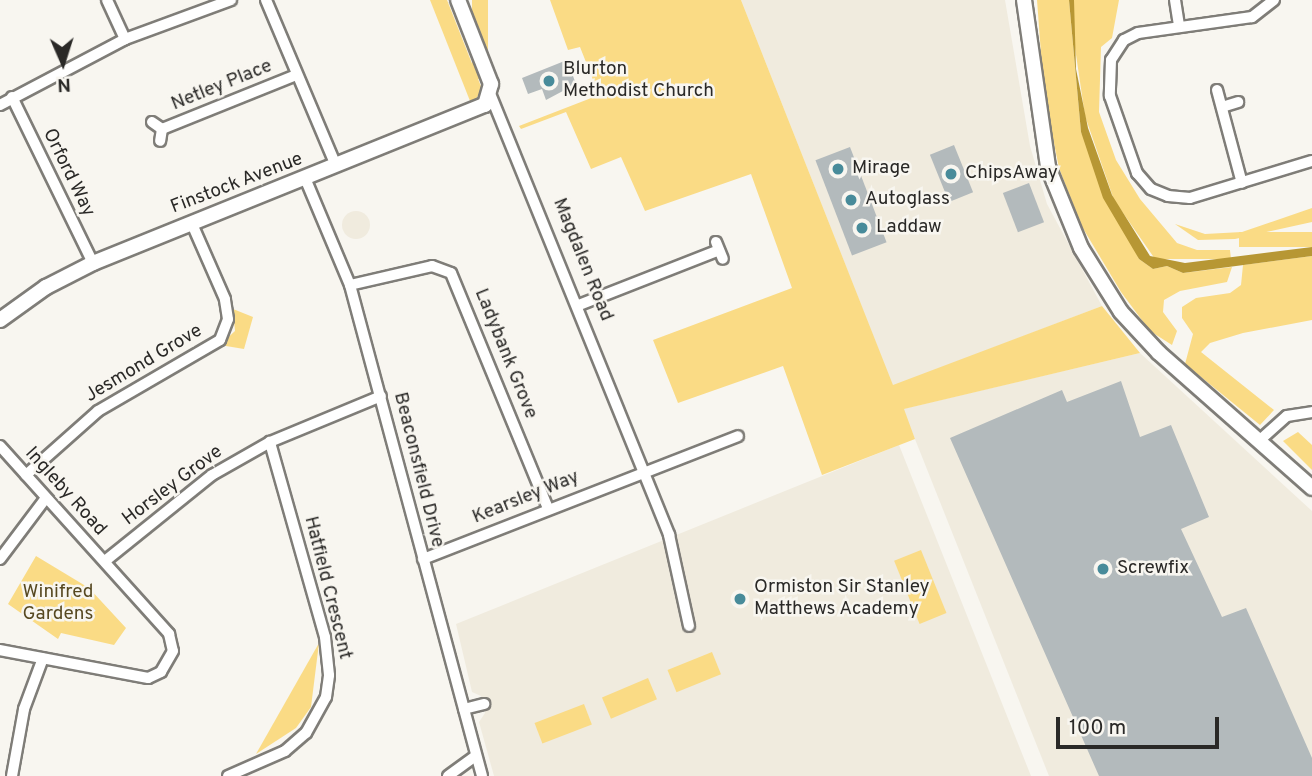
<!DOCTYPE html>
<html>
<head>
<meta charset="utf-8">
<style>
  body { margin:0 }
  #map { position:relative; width:1312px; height:776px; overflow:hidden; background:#f8f6f0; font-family:Overpass,sans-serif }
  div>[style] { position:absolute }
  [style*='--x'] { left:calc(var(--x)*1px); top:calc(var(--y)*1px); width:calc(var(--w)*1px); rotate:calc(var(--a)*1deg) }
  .built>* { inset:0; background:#f0ebde }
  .round { border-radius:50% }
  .green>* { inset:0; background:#fadb85; transform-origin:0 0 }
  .water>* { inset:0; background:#b79734 }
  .building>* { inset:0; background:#b3babc; transform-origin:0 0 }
  .roads { filter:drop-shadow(2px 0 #7f7d78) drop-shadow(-2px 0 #7f7d78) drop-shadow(0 2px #7f7d78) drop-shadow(0 -2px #7f7d78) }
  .street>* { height:10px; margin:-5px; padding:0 5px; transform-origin:5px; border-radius:5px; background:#fff }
  .secondary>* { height:14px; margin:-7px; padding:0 7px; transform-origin:7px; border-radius:7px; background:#fff }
  .dots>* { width:19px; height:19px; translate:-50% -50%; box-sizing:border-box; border:4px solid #f8f6f0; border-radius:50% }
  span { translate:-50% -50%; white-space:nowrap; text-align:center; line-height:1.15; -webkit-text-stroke:5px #f8f6f0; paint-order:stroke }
  .poi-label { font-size:19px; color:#2a2927 }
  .left { translate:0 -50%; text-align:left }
  .street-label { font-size:19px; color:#2a2927 }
  .park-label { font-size:19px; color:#574921 }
  .north { position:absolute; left:28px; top:28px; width:70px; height:70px; -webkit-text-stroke:5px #f8f6f0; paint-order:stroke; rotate:177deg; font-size:19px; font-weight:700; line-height:28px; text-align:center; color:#2a2927 }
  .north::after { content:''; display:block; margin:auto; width:24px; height:32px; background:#2a2927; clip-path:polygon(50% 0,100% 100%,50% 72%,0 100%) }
  .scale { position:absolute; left:1056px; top:717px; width:163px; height:32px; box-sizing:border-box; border:4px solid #2a2927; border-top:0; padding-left:9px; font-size:21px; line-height:24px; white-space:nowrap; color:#2a2927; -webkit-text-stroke:5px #f8f6f0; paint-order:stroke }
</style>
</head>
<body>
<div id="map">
  <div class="built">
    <div style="clip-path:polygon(741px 0,1005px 0,1030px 146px,1047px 204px,1102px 306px,893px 386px)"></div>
    <div class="round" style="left:342px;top:211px;width:28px;height:28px"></div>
    <div style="clip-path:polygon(1140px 353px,1312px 511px,1312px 776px,1049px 776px,903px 409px)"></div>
    <div style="clip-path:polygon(899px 445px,1031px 776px,494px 776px,479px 722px,485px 713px,481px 696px,472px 692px,456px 624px)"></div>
  </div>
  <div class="green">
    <div style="clip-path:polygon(430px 0,447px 0,482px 89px,472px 106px)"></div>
    <div style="left:472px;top:0;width:16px;height:79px"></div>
    <div style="clip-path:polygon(550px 0,741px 0,893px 385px,1102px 306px,1140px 353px,904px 409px,915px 439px,822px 475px,783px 366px,678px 403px,653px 340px,792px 288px,751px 174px,645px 211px,621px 157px,591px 169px,566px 112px,521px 129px,519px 126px,599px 95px,580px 47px,568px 50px)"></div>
    <div style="clip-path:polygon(1037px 0,1069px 0,1081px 132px,1139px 259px,1153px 269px,1167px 266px,1183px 273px,1232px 267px,1227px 282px,1180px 291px,1164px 300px,1163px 312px,1177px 331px,1172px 345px,1150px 331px,1121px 292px,1081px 225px,1059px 168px,1044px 94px)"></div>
    <div style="clip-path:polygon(1074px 0,1119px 0,1112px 38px,1101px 47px,1099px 112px,1116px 160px,1140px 199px,1177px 243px,1197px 250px,1230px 250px,1231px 259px,1155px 259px,1114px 200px,1085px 116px,1074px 41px)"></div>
    <div style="clip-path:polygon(1312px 208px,1312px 222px,1235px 239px,1198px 240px,1175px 224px,1205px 234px,1242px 232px)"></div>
    <div style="left:1312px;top:232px;width:15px;height:73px;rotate:90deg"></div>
    <div style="clip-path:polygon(1312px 256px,1312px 320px,1243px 333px,1210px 343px,1201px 352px,1274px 410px,1260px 425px,1185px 364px,1193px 334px,1182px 318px,1182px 307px,1196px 298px,1230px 293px,1241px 285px,1243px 265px)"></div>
    <div style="clip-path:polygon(233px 309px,253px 317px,244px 349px,220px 345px,235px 331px)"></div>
    <div style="clip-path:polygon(1298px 432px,1312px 445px,1312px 470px,1283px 441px)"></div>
    <div style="left:921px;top:550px;width:68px;height:29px;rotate:68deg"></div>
    <div style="clip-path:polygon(36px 556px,89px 588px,126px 628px,114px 645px,61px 633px,58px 639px,8px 604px)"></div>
    <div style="clip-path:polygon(319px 643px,311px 707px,296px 728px,256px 754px)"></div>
    <div style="left:712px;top:652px;width:24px;height:48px;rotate:68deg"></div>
    <div style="left:648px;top:678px;width:23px;height:50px;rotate:67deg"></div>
    <div style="left:584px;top:704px;width:22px;height:53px;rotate:69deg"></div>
  </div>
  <div class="water">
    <div style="clip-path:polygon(1069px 0,1074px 0,1076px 69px,1088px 128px,1112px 195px,1150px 256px,1185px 263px,1312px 247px,1312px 256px,1183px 273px,1167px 266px,1153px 269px,1139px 259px,1103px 198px,1081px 132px)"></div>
  </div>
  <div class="building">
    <div style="clip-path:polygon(567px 60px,576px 84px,546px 100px,542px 89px,528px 94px,522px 78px)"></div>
    <div style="left:954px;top:145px;width:51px;height:26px;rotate:68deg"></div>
    <div style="left:850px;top:147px;width:102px;height:37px;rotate:69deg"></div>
    <div style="left:1029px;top:183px;width:42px;height:28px;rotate:69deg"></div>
    <div style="clip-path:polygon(1121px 381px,1140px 437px,1171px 425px,1209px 517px,1181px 529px,1222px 617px,1246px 608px,1312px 758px,1312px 776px,1099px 776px,950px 438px,1062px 390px,1067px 402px)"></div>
  </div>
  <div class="roads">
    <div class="street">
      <div style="--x:107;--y:0;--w:43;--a:65.2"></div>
      <div style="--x:266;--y:0;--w:180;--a:67.1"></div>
      <div style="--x:1175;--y:0;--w:26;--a:81"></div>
      <div style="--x:1274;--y:0;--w:28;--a:142"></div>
      <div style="--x:1252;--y:17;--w:115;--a:172"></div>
      <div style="--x:1138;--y:33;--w:16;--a:153"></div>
      <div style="--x:1124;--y:40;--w:24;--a:123"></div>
      <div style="--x:1111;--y:60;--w:36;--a:92"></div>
      <div style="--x:1110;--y:96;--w:82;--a:70.7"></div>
      <div style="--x:1137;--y:173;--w:21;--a:49"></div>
      <div style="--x:1151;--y:189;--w:18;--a:22"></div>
      <div style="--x:1168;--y:196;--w:22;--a:5"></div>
      <div style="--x:1190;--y:198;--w:127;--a:-16.9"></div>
      <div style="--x:1217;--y:90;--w:96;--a:75"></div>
      <div style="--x:491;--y:96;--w:474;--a:67.9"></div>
      <div style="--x:669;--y:535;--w:93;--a:77.6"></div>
      <div style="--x:12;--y:97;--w:185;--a:64"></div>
      <div style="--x:0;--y:105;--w:141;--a:-27.8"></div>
      <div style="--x:125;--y:39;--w:113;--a:-20.2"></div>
      <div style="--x:1222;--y:107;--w:17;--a:-17"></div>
      <div style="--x:152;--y:122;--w:12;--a:35"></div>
      <div style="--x:162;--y:129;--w:12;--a:99"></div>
      <div style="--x:162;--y:129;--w:142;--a:-21.9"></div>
      <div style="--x:305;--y:178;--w:116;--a:67.2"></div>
      <div style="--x:350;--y:285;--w:508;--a:74.95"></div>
      <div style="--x:716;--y:242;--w:18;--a:68"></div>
      <div style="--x:350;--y:285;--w:84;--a:-13"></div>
      <div style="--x:432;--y:266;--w:20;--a:20"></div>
      <div style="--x:451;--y:273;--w:254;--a:67.6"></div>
      <div style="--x:579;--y:305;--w:150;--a:-21.4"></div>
      <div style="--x:1260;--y:440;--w:36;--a:-42"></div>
      <div style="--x:1287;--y:416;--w:25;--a:-9"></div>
      <div style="--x:0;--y:446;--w:253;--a:48"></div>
      <div style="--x:169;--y:634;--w:17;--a:77"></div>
      <div style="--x:173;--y:651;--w:24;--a:120"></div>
      <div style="--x:161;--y:672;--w:14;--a:155"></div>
      <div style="--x:148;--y:678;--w:151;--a:-169.3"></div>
      <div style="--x:26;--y:475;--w:96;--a:-41.6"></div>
      <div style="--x:98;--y:411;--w:141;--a:-30.2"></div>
      <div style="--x:220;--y:340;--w:22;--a:-69"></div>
      <div style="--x:228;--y:319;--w:20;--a:-99"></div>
      <div style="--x:225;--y:299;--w:82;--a:-113.7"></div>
      <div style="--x:0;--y:559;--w:76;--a:-53"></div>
      <div style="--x:423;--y:559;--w:338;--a:-21.3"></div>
      <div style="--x:105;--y:561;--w:137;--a:-38.8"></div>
      <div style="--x:212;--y:475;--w:67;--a:-29.6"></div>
      <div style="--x:270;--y:442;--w:120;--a:-22.5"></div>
      <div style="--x:464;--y:709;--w:21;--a:-14"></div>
      <div style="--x:12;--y:776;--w:68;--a:-79.8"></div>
      <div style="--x:24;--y:709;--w:54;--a:-69.6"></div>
      <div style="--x:228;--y:776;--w:62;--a:-23.7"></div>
      <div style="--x:285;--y:751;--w:28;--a:-41"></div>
      <div style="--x:306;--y:733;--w:41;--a:-60.9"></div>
      <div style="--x:326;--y:697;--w:22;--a:-82"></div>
      <div style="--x:329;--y:675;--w:38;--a:-96"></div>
      <div style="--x:325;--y:637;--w:203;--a:-105.8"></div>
      <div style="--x:448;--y:776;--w:34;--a:-36"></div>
    </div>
    <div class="secondary">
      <div style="--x:1024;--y:0;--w:169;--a:81.8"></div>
      <div style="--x:1048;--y:167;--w:87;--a:67.8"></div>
      <div style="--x:1081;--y:248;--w:75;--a:58"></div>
      <div style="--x:1121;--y:312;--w:56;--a:47.2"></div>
      <div style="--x:1159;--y:353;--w:204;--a:41.4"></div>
      <div style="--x:0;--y:320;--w:57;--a:-35.7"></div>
      <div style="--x:46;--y:287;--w:53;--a:-27.1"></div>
      <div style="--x:93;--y:263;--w:423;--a:-22"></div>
      <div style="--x:485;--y:105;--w:22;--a:-74"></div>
      <div style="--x:491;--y:84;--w:90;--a:-111.4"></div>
    </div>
  </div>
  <div class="dots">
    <div style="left:549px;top:81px;background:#488b9a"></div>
    <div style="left:838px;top:169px;background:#488b9a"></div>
    <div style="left:951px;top:174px;background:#488b9a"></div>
    <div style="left:851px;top:200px;background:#488b9a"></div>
    <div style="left:862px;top:228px;background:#488b9a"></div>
    <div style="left:1103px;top:569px;background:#488b9a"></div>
    <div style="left:740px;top:599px;background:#488b9a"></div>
  </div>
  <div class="poi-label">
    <span class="left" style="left:563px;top:81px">Blurton<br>Methodist Church</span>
    <span class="left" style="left:852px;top:169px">Mirage</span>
    <span class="left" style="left:965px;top:174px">ChipsAway</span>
    <span class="left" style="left:865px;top:200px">Autoglass</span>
    <span class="left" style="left:876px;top:228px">Laddaw</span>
    <span class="left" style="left:1117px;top:569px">Screwfix</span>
    <span class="left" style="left:754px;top:599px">Ormiston Sir Stanley<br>Matthews Academy</span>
  </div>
  <div class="street-label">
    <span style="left:222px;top:86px;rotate:-22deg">Netley Place</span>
    <span style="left:68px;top:173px;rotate:64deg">Orford Way</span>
    <span style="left:237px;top:184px;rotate:-21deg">Finstock Avenue</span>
    <span style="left:582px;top:260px;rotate:68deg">Magdalen Road</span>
    <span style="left:505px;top:354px;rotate:68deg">Ladybank Grove</span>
    <span style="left:144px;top:364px;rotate:-31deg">Jesmond Grove</span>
    <span style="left:418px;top:470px;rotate:76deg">Beaconsfield Drive</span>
    <span style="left:173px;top:486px;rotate:-37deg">Horsley Grove</span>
    <span style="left:65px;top:492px;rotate:48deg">Ingleby Road</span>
    <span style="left:526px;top:498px;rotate:-22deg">Kearsley Way</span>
    <span style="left:327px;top:588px;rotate:76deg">Hatfield Crescent</span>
  </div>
  <div class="park-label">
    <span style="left:58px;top:604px">Winifred<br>Gardens</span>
  </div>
  <div class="north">N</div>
  <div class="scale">100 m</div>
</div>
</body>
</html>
